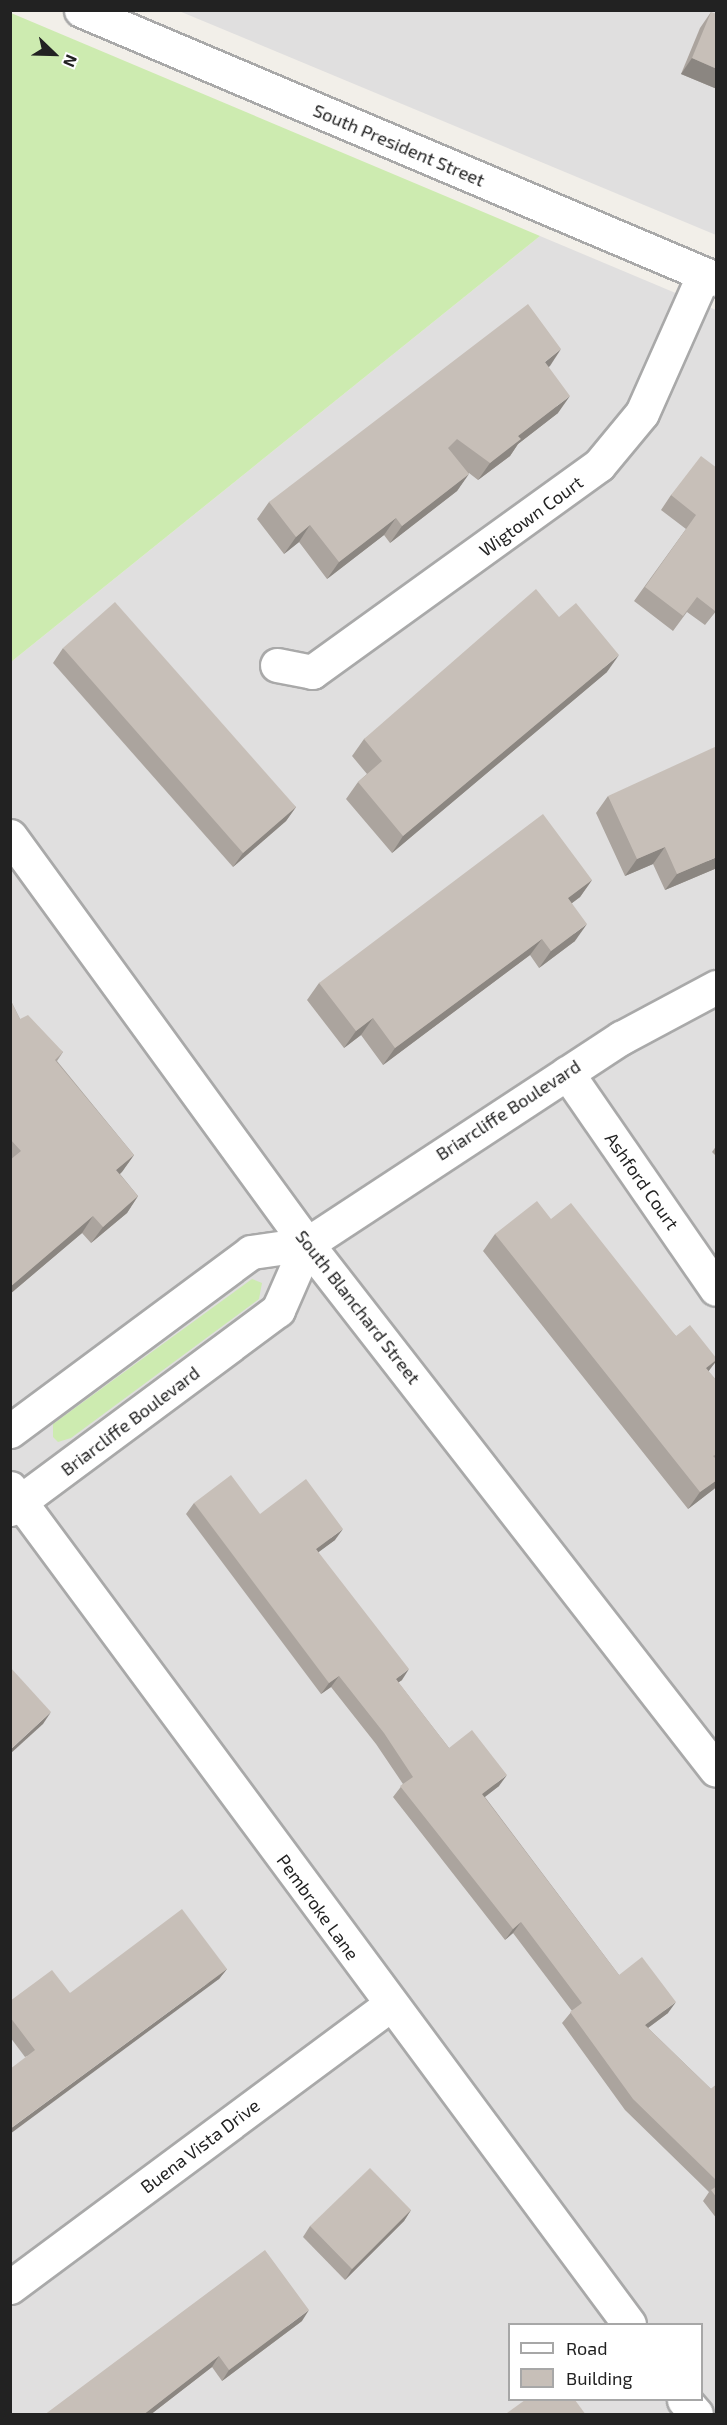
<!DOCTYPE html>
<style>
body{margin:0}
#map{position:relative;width:727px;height:2425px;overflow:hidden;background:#f2efe9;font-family:"Exo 2",sans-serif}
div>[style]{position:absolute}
.residential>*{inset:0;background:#e0dfdf}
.grass>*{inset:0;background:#cdebb0}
.roads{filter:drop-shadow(2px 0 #a9a9a9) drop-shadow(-2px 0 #a9a9a9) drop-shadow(0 2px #a9a9a9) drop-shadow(0 -2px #a9a9a9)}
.street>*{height:33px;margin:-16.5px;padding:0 16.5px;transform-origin:16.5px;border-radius:16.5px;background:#fff}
.wall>*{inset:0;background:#aba49e}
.shaded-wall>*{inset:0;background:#8b8681}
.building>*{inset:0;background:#c7bfb8}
span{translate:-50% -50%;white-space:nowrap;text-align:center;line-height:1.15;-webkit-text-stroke:4.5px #fff;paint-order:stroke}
.street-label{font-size:18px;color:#222}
.frame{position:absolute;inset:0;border:12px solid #222;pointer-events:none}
.legend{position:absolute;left:508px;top:2323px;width:195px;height:78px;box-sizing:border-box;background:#fff;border:2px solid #a7a7a7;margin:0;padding:8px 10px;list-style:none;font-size:18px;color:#222}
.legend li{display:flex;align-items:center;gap:12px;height:30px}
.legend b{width:30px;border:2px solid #a7a7a7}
.north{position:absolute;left:24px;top:24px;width:60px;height:60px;-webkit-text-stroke:4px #fff;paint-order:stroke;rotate:113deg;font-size:16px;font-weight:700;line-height:24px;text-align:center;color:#222}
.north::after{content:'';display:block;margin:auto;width:21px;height:27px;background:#222;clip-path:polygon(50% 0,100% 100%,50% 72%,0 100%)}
</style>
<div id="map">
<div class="residential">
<div style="clip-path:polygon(179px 11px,716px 11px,716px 235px)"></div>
<div style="clip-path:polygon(evenodd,540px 236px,716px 310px,716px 2414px,11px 2414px,11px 662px,540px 236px,510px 2324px,702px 2324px,702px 2400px,510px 2400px,510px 2324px)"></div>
</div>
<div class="grass">
<div style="clip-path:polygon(11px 13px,540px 236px,11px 662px)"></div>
<div style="clip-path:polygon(252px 1279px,262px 1283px,259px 1299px,71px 1438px,58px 1442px,53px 1437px,53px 1424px)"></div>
</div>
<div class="roads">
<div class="street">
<div style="left:81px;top:10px;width:690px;rotate:22.96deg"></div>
<div style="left:277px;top:665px;width:36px;rotate:11deg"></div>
<div style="left:312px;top:672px;width:354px;rotate:-35.8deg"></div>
<div style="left:599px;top:465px;width:67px;rotate:-50.4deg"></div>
<div style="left:642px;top:413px;width:152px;rotate:-66deg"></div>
<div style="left:10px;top:836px;width:505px;rotate:53.95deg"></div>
<div style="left:307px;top:1244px;width:666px;rotate:52.13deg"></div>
<div style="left:567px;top:1073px;width:262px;rotate:55.4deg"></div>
<div style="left:10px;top:1431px;width:300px;rotate:-36.6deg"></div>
<div style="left:251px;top:1252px;width:57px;rotate:-8.1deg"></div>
<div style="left:307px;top:1244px;width:376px;rotate:-33.3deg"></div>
<div style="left:621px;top:1038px;width:108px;rotate:-28.2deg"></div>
<div style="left:10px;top:1488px;width:1040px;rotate:53.48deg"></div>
<div style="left:10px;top:1509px;width:334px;rotate:-36.6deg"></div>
<div style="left:278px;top:1310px;width:72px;rotate:-66.3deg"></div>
<div style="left:10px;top:2287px;width:473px;rotate:-36.6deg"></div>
<div style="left:684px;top:2400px;width:18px;rotate:49deg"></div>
</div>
</div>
<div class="wall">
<div style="clip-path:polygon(711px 12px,717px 89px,681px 74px,700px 28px)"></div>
<div style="clip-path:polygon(550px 366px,548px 367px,558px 413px,518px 444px,510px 456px,478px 480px,469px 473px,457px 491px,390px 543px,384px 535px,327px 579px,299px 542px,284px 554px,257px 519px,269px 502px)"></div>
<div style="clip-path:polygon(717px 468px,717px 610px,705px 625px,687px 612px,673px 631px,634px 601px,686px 529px,661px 510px,671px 495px)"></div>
<div style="clip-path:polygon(559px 617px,607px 672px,392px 853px,346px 799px,358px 782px,367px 774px,352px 756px,364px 739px)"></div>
<div style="clip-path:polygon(63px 648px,296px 807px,286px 821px,233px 867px,53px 663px)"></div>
<div style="clip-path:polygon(608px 796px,717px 868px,665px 890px,653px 864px,625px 876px,596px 813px)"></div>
<div style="clip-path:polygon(592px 880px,580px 897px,572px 903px,575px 941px,539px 968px,530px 955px,383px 1065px,361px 1035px,344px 1048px,307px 1000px,319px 983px)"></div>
<div style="clip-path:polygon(10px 999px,20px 1019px,63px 1052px,57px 1061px,134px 1155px,120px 1174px,138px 1196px,127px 1213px,91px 1243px,82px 1233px,10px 1294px)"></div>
<div style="clip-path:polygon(717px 1145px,717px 1157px,712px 1152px)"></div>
<div style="clip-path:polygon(551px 1219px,676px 1336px,717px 1360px,708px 1371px,717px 1381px,717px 1486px,714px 1489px,688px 1509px,483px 1251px,495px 1234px)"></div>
<div style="clip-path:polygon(194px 1503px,260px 1514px,335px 1540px,318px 1552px,402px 1680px,398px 1682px,449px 1748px,499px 1786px,485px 1797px,619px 1975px,668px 2013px,648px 2028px,711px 2089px,717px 2084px,717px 2219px,703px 2201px,709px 2192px,625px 2110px,562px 2023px,572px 2011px,513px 1933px,505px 1940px,393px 1797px,403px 1784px,376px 1744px,331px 1687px,321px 1694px,186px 1514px)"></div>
<div style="clip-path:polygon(227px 1969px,219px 1979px,25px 2057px,10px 2037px,10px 2001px,70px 1993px)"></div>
<div style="clip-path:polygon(411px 2210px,404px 2221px,345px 2280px,303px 2237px,310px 2226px)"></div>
<div style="clip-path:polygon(302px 2321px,222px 2381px,212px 2367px,150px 2415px,44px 2415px)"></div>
</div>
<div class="shaded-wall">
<div style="clip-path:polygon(692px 58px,717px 69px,717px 89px,681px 74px)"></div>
<div style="clip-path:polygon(561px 349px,550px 366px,533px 379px,545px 362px)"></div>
<div style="clip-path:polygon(570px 396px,558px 413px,518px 444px,510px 456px,478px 480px,490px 463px,518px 436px)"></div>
<div style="clip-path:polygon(469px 474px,457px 491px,390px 543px,402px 526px)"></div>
<div style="clip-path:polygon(396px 518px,384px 535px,327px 579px,339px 562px)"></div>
<div style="clip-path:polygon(310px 525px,299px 542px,284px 554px,296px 537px)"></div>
<div style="clip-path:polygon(619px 655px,607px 672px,392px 853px,403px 836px)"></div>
<div style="clip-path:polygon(296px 807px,286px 821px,233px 867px,243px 853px)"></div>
<div style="clip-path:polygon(665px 847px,653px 864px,625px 876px,637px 859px)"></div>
<div style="clip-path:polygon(717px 857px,717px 868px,665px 890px,677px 874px)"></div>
<div style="clip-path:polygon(592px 880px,580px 897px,556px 915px,568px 898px)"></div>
<div style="clip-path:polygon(587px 924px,575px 941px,539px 968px,551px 951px)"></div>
<div style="clip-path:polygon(542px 939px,530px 955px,383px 1065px,395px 1048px)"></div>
<div style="clip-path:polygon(373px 1018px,361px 1035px,344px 1048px,356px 1031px)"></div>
<div style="clip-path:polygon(134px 1155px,122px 1172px,104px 1187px,116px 1170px)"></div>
<div style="clip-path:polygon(138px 1196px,127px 1213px,91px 1243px,103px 1227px)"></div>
<div style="clip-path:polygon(93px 1216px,82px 1233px,10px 1294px,10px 1287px)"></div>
<div style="clip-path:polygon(717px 1360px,705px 1376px,706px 1368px)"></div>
<div style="clip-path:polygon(717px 1480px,717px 1486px,714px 1489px,688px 1509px,700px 1492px)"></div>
<div style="clip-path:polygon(343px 1529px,335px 1540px,308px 1560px,316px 1549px)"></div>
<div style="clip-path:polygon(409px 1669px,402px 1680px,388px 1690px,396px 1679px)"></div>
<div style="clip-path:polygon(339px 1676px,331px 1687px,321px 1694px,329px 1683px)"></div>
<div style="clip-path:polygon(51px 1712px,43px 1724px,10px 1754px,10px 1750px)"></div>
<div style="clip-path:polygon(507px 1775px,499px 1786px,474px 1805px,482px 1794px)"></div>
<div style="clip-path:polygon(521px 1922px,513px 1933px,505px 1940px,513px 1929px)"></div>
<div style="clip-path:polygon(227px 1969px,219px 1979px,10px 2134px,10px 2129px)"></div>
<div style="clip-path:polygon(676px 2002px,668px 2013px,637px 2036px,645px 2025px)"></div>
<div style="clip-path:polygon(411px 2210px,404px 2221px,345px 2280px,352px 2269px)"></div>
<div style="clip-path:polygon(309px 2310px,302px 2321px,222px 2381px,229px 2370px)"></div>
<div style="clip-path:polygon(219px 2356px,212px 2367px,150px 2415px,143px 2415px)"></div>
</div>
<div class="building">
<div style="clip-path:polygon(711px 12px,717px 14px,717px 69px,692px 58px)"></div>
<div style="clip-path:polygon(528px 304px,561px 349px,545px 362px,570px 396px,518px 436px,521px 439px,490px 463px,457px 439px,448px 448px,469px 474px,402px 526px,396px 518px,339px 562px,310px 525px,296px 537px,269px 502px)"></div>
<div style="clip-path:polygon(701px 456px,717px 468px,717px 609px,715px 611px,697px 597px,683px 616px,645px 587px,696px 515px,671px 495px)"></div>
<div style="clip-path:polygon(536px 589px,559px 617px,576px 603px,619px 655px,403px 836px,358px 782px,382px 761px,364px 739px)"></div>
<div style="clip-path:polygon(115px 602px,296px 807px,243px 853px,63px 648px)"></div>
<div style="clip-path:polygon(717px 746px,717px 857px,677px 874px,665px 847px,637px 859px,608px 796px)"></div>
<div style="clip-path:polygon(543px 814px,592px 880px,568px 898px,587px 924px,551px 951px,542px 939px,395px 1048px,373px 1018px,356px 1031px,319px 983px)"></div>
<div style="clip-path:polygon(10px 999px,20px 1019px,28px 1015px,63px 1052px,55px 1060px,134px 1155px,116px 1170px,138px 1196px,103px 1227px,93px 1216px,10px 1287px,10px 1160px,21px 1151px,10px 1139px)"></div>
<div style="clip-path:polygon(537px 1201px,551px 1219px,571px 1203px,676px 1336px,690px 1325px,717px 1359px,706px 1368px,717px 1381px,717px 1454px,713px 1456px,717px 1460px,717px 1480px,700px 1492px,495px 1234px)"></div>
<div style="clip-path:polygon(231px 1475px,260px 1514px,306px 1479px,343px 1529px,316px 1549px,409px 1669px,396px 1679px,449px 1748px,472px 1730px,507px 1775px,482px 1794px,619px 1975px,642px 1957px,676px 2002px,645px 2025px,711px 2089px,717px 2084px,717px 2181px,633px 2099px,570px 2012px,582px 2003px,521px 1922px,513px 1929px,400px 1786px,413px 1777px,384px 1733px,339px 1676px,329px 1683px,194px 1503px)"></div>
<div style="clip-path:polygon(10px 1667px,51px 1712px,10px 1750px)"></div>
<div style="clip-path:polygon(182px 1909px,227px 1969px,10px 2129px,10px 2069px,35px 2050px,10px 2017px,10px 2001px,52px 1970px,70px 1993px)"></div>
<div style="clip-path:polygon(370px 2168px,411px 2210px,352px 2269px,310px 2226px)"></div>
<div style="clip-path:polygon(717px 2186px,717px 2198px,711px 2190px)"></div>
<div style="clip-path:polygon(265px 2250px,309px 2310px,229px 2370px,219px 2356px,143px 2415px,44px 2415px)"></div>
<div style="clip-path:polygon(525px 2400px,575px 2400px,586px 2415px,508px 2415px,507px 2413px)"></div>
</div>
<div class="street-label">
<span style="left:399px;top:145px;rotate:23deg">South President Street</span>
<span style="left:531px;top:516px;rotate:-36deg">Wigtown Court</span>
<span style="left:508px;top:1110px;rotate:-33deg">Briarcliffe Boulevard</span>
<span style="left:642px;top:1181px;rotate:55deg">Ashford Court</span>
<span style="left:358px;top:1307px;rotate:52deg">South Blanchard Street</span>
<span style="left:130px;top:1421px;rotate:-37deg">Briarcliffe Boulevard</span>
<span style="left:318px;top:1907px;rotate:54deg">Pembroke Lane</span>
<span style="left:200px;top:2146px;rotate:-37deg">Buena Vista Drive</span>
</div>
<div class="frame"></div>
<ul class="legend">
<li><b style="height:8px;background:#fff"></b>Road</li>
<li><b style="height:16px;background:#c7bfb8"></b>Building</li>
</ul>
<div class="north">N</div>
</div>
